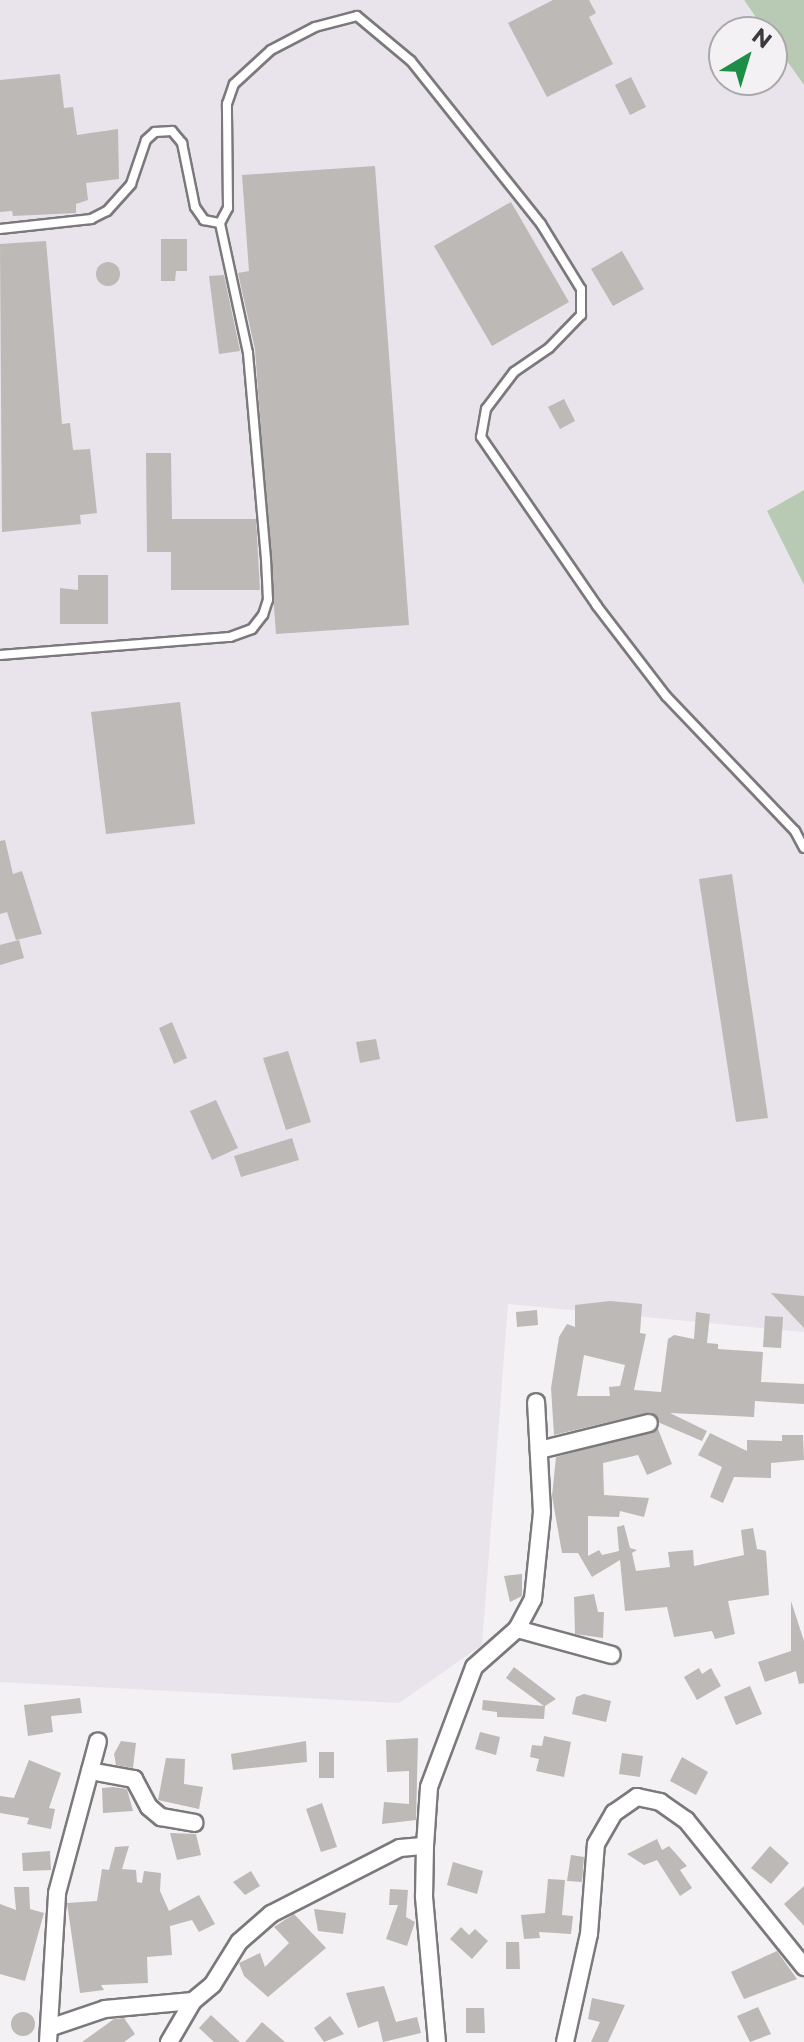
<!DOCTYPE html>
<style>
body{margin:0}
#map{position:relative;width:804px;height:2042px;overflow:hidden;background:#f3f1f4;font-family:Montserrat,sans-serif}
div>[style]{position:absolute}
.built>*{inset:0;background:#e9e3eb}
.green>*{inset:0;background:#b8cab3}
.building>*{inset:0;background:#bcb9b6}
.round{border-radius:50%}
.roads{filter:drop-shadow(2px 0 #7b797c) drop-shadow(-2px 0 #7b797c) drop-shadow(0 2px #7b797c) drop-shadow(0 -2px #7b797c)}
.service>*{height:8px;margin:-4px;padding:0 4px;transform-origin:4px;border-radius:4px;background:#fff}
.minor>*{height:16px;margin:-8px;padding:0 8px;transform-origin:8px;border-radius:8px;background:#fff}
span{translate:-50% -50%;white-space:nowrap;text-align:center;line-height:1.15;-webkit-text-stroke:6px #f3f1f4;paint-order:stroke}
.north{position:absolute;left:708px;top:16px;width:80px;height:80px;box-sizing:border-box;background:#f3f1f4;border:2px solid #a9a8aa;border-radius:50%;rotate:38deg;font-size:22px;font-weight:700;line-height:32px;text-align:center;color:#3b3a3c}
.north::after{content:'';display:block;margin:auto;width:28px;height:36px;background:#1c8e48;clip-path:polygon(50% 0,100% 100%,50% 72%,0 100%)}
</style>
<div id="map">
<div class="built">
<div style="clip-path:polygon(0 0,744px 0,766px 32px,724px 32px,724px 80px,772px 80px,772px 40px,804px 85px,804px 490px,767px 511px,804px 585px,804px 1332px,508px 1304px,482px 1645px,399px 1703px,0 1682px)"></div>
</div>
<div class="green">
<div style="clip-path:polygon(744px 0,804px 0,804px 85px,772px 40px,772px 32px,766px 32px)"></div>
<div style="clip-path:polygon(804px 490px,804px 585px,767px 511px)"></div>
</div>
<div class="building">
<div style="clip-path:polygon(553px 0,589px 0,596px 13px,589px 17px,613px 64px,547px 97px,508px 23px)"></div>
<div style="clip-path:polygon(60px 74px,64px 108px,73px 107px,77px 135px,118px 129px,119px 179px,86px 183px,88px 200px,76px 204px,76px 213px,13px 216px,12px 211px,0 212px,0 80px)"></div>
<div style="clip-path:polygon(631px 77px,646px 107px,630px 115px,615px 85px)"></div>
<div style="clip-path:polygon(375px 166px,409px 625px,276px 634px,255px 349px,238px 273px,249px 271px,242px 175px)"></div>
<div style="clip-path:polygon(511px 202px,569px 302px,492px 346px,434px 246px)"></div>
<div style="clip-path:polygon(161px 239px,187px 239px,187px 271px,176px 271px,175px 281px,161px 281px)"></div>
<div style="clip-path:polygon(46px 241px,62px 424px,70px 423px,73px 450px,90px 449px,97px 513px,80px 515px,81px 524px,2px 532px,0 244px)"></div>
<div style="clip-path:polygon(622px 251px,644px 289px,613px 306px,591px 269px)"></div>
<div class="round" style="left:96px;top:262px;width:24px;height:24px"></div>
<div style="clip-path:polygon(224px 275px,240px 351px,219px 354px,209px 276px)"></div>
<div style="clip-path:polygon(564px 399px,575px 421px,560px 429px,548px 407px)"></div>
<div style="clip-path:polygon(146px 453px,171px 453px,172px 519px,256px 519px,260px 590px,171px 590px,171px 552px,147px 552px)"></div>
<div style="clip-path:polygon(78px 575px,108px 575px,108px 624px,60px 624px,60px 588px,78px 590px)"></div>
<div style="clip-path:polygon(180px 702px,195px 824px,106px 834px,91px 712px)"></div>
<div style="clip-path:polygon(5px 840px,13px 874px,22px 871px,42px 934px,16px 940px,7px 912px,0 914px,0 841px)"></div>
<div style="clip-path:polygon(732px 874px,768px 1118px,736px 1122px,699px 879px)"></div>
<div style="clip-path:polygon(19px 940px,24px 958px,0 965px,0 945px)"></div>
<div style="clip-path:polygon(172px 1022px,187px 1058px,174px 1064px,159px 1028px)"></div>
<div style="clip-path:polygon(376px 1039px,380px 1059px,360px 1063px,356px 1042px)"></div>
<div style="clip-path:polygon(288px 1051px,311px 1122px,286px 1130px,263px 1058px)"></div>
<div style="clip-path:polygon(216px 1100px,238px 1148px,212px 1160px,190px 1111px)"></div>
<div style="clip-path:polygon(292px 1138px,299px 1160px,241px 1177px,234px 1156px)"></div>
<div style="clip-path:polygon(771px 1293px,804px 1296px,804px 1328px)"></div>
<div style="clip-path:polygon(evenodd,610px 1301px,642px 1304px,640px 1333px,646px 1334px,634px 1390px,661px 1392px,668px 1339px,674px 1335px,694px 1339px,696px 1312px,710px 1314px,707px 1343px,718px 1344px,718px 1349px,763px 1352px,761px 1382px,804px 1384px,804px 1404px,755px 1401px,754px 1417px,670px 1413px,707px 1431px,702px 1441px,660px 1423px,651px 1412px,554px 1435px,551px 1388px,559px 1337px,567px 1324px,575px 1327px,575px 1305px,610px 1301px,584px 1355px,625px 1365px,620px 1386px,609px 1387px,610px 1396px,577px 1396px,584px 1355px)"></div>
<div style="clip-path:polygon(537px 1310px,538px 1325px,517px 1327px,516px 1312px)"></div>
<div style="clip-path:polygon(765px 1316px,783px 1317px,781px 1348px,763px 1347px)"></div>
<div style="clip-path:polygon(658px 1429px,672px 1464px,647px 1475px,638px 1455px,603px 1463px,604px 1495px,649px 1498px,644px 1517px,620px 1511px,619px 1517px,588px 1516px,588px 1556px,599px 1550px,602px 1555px,619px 1551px,617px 1527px,624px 1525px,630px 1548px,637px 1550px,632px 1553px,636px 1571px,670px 1567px,668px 1552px,693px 1550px,694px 1566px,744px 1555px,741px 1530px,753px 1528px,757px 1549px,766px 1551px,769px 1595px,728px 1601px,735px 1634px,715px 1639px,712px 1631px,674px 1637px,667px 1607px,625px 1611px,620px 1560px,592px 1577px,578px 1553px,562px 1553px,552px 1496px,556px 1457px)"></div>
<div style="clip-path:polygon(710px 1433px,747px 1451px,747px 1440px,782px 1441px,782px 1435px,803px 1435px,804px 1460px,771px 1463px,771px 1478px,734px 1477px,723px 1503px,710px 1497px,722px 1467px,698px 1455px)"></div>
<div style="clip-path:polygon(522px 1574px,522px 1596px,510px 1602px,504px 1576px)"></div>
<div style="clip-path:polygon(594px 1594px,598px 1612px,604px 1612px,603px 1638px,575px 1634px,574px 1597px)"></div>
<div style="clip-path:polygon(791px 1601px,804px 1641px,804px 1683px,799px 1684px,796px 1671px,765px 1682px,758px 1662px,791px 1651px)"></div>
<div style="clip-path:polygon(514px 1667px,556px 1699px,545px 1706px,544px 1719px,497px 1717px,497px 1712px,482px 1710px,483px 1700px,544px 1706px,506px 1678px)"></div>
<div style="clip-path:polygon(699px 1668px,702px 1674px,711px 1668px,721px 1686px,697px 1700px,684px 1677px)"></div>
<div style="clip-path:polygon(750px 1686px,762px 1714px,736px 1725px,724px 1697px)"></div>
<div style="clip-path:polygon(584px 1694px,611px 1701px,606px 1722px,572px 1714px,576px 1697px)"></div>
<div style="clip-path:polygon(80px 1698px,82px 1713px,51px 1716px,53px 1732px,28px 1736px,24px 1705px)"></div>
<div style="clip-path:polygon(480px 1732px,500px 1737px,496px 1755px,475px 1749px)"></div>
<div style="clip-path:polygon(544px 1736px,571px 1742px,564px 1777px,536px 1771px,539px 1759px,530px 1757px,532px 1745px,542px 1746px)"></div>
<div style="clip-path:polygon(418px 1738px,416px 1820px,382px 1824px,384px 1802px,409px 1804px,409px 1771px,387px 1772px,386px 1740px)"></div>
<div style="clip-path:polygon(121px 1741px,136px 1743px,133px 1768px,116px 1765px,114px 1754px)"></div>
<div style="clip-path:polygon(306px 1741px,307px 1762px,233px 1770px,231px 1754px)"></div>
<div style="clip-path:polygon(319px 1752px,334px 1752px,334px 1778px,319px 1778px)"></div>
<div style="clip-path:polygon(622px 1753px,643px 1756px,640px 1777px,619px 1774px)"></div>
<div style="clip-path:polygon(682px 1757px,708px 1772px,696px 1795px,670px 1781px)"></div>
<div style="clip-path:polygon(166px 1758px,185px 1759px,184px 1784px,203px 1787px,199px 1809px,158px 1800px)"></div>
<div style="clip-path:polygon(29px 1760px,61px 1773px,49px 1808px,55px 1809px,51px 1829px,27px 1824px,29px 1818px,0 1813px,0 1796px,14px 1798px)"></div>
<div style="clip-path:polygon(113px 1787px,127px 1789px,133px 1811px,103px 1813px,102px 1788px)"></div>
<div style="clip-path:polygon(322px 1803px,337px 1847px,321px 1852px,306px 1809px)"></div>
<div style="clip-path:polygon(170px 1833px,196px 1834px,201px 1855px,177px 1860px)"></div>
<div style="clip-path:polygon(657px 1839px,662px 1850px,669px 1846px,687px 1866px,680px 1870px,692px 1888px,680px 1896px,657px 1860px,644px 1865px,627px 1854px)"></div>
<div style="clip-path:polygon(129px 1846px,122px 1869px,136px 1870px,137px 1882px,142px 1883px,144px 1871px,161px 1873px,160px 1891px,169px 1911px,199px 1895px,215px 1924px,199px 1932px,192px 1920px,170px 1926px,172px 1955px,147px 1957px,148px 1983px,101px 1985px,104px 1990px,80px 1993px,67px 1903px,97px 1901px,102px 1869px,109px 1870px,115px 1847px)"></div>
<div style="clip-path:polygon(770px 1846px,789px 1863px,771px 1884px,751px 1868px)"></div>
<div style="clip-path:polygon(50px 1851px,51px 1870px,23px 1871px,22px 1853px)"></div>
<div style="clip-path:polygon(571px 1855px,584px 1857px,582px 1882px,567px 1881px)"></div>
<div style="clip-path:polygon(453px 1862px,483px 1871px,477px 1894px,447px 1885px)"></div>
<div style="clip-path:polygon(251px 1871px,260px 1886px,245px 1895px,233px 1882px)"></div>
<div style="clip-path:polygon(548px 1879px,565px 1880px,562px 1915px,573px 1916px,571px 1934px,539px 1932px,540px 1938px,524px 1939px,521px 1915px,545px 1913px)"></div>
<div style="clip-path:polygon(804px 1886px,804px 1926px,784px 1904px)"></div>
<div style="clip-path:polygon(14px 1887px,29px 1887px,30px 1909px,44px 1913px,25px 1981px,0 1974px,0 1904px,16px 1910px)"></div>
<div style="clip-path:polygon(390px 1889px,408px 1890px,406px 1917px,415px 1922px,407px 1946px,386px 1939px,398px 1905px,389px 1905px)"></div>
<div style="clip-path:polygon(314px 1909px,346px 1913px,343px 1934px,318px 1931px)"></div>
<div style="clip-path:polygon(294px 1914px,326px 1948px,268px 1997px,244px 1976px,239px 1963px,260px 1953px,265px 1967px,289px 1943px,274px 1927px)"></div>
<div style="clip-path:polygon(461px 1927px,469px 1935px,475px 1929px,488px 1941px,472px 1959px,450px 1939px)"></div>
<div style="clip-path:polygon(506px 1942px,519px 1942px,520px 1969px,506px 1969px)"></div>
<div style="clip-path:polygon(777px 1951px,797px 1979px,744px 1999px,731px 1972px)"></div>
<div style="clip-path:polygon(384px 1986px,396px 2022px,417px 2017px,421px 2033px,383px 2042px,378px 2021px,358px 2028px,346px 1993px)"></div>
<div style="clip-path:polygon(592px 1998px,625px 2005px,608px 2042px,591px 2042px,600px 2022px,588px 2019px)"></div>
<div style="clip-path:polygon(758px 2007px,771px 2034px,750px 2042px,737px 2016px)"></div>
<div style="clip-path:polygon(466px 2008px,484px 2008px,485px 2033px,466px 2033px)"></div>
<div class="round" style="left:11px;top:2012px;width:24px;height:24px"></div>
<div style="clip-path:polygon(211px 2015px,240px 2042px,214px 2042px,199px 2028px)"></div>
<div style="clip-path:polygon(330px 2016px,344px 2034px,324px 2042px,314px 2028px)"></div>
<div style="clip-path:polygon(124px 2018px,135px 2034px,124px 2042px,82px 2042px,114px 2019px)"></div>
<div style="clip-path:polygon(262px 2022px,285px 2042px,245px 2042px)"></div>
</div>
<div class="roads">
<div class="service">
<div style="left:0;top:229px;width:92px;rotate:-6.3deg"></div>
<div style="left:91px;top:219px;width:18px;rotate:-27deg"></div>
<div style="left:107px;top:211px;width:36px;rotate:-48deg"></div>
<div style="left:131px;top:184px;width:46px;rotate:-71.2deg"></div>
<div style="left:146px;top:140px;width:12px;rotate:-42deg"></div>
<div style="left:155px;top:132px;width:17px;rotate:-3deg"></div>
<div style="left:172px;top:131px;width:16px;rotate:50deg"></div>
<div style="left:182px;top:143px;width:65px;rotate:78.5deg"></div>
<div style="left:195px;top:207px;width:16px;rotate:55deg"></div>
<div style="left:204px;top:220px;width:16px;rotate:11deg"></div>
<div style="left:220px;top:223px;width:17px;rotate:-62deg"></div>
<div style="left:228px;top:208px;width:104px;rotate:-90.6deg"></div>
<div style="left:227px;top:104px;width:21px;rotate:-71deg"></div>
<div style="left:234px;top:84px;width:50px;rotate:-42.6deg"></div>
<div style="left:271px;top:50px;width:50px;rotate:-27.6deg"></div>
<div style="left:315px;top:27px;width:43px;rotate:-14.7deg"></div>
<div style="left:357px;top:16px;width:70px;rotate:39.8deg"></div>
<div style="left:411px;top:61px;width:208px;rotate:51.4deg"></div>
<div style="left:541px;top:224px;width:76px;rotate:58.4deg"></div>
<div style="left:581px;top:289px;width:26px;rotate:90deg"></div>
<div style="left:581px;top:315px;width:46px;rotate:134.1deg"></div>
<div style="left:549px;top:348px;width:42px;rotate:145.6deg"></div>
<div style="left:514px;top:372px;width:46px;rotate:127.1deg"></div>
<div style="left:486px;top:409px;width:28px;rotate:100deg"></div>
<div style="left:481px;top:437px;width:205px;rotate:55.5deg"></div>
<div style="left:597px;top:606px;width:113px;rotate:52.5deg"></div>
<div style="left:666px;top:696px;width:187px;rotate:46.3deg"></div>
<div style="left:795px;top:831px;width:19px;rotate:62deg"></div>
<div style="left:0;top:655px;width:231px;rotate:-4.5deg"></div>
<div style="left:230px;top:637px;width:23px;rotate:-20deg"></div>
<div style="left:252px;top:629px;width:18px;rotate:-52deg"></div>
<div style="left:263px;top:615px;width:16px;rotate:-72deg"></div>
<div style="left:268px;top:600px;width:41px;rotate:-92.8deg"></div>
<div style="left:266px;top:559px;width:207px;rotate:-95deg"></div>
<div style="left:248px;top:353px;width:133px;rotate:-102.2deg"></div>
</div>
<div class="minor">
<div style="left:539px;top:1450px;width:113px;rotate:-13.8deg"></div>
<div style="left:517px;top:1629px;width:98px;rotate:15.3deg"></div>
<div style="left:90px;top:1771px;width:45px;rotate:10.3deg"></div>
<div style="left:134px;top:1779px;width:32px;rotate:62deg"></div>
<div style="left:149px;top:1807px;width:16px;rotate:40deg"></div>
<div style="left:161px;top:1817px;width:34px;rotate:10deg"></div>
<div style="left:425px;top:1846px;width:59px;rotate:-86.1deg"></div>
<div style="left:429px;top:1787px;width:128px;rotate:-69.4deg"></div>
<div style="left:474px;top:1667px;width:57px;rotate:-41.5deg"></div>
<div style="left:517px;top:1629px;width:34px;rotate:-62deg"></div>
<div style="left:533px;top:1599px;width:87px;rotate:-84.1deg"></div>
<div style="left:542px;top:1512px;width:110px;rotate:-93.1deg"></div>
<div style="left:193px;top:2001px;width:26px;rotate:-40deg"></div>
<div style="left:213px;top:1984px;width:49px;rotate:-58.2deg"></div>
<div style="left:239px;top:1942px;width:43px;rotate:-41.2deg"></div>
<div style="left:271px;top:1914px;width:145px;rotate:-27.1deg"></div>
<div style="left:400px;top:1848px;width:25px;rotate:-5deg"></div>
<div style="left:425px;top:1846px;width:51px;rotate:91.1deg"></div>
<div style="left:424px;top:1897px;width:146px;rotate:84.9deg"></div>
<div style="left:52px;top:2027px;width:56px;rotate:-18.8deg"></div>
<div style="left:105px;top:2009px;width:88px;rotate:-5.2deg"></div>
<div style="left:193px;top:2001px;width:48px;rotate:120.3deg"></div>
<div style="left:48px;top:2042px;width:149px;rotate:-86.5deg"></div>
<div style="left:57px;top:1893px;width:157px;rotate:-74.9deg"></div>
<div style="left:565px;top:2042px;width:111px;rotate:-77.5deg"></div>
<div style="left:589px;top:1934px;width:90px;rotate:-85.6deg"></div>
<div style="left:596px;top:1844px;width:36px;rotate:-60deg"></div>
<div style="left:614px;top:1813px;width:28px;rotate:-35deg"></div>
<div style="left:637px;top:1797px;width:24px;rotate:12deg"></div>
<div style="left:660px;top:1802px;width:32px;rotate:35deg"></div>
<div style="left:686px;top:1820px;width:189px;rotate:51.2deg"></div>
</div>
</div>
<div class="north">N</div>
</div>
